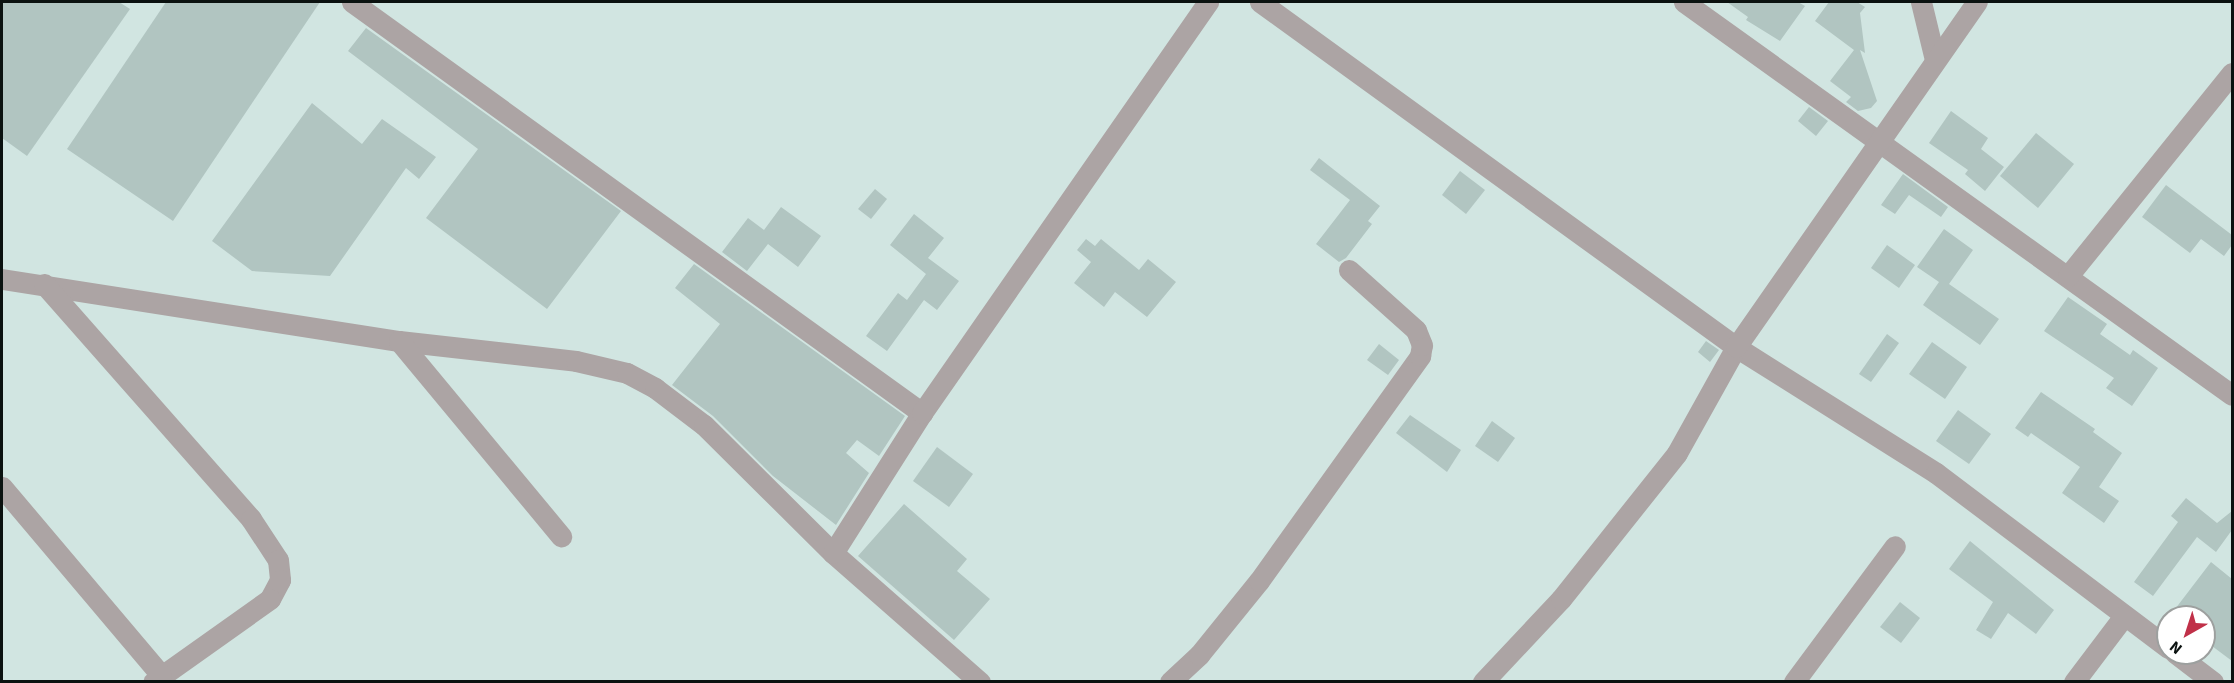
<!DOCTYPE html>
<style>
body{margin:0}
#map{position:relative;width:2234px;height:683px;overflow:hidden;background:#d1e5e1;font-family:"Source Sans 3",sans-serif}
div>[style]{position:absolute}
.building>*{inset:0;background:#b1c5c1}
.minor>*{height:21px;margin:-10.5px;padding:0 10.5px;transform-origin:10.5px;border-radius:10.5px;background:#aca4a4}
span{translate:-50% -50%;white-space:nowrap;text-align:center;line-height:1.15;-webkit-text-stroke:6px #fff;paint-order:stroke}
.frame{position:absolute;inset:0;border:3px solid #0b1210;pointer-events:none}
.north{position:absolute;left:2156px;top:605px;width:60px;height:60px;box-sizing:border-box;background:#fff;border:2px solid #9da09f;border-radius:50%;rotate:219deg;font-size:16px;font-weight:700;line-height:24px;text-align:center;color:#0b1210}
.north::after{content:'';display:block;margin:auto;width:21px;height:27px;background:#c03048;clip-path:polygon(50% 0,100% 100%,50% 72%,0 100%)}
</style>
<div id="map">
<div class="building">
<div style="clip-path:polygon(2px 2px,119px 2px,130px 9px,27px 156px,2px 138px)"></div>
<div style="clip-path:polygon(166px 2px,320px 2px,173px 221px,67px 149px)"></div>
<div style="clip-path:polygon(1727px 2px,1798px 2px,1805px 6px,1780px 41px,1746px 20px,1748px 17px)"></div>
<div style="clip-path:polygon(1829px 2px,1857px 2px,1865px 7px,1860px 13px,1865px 53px,1860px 50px,1877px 101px,1871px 108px,1858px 111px,1846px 102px,1851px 97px,1830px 81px,1854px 50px,1815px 21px)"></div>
<div style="clip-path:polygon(366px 28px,621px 211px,547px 309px,426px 218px,478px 149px,348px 51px)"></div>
<div style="clip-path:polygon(312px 103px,362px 144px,382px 119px,436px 157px,419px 179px,406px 168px,330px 276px,252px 271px,212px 241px)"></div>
<div style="clip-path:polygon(1809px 107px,1828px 121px,1816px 136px,1798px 121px)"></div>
<div style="clip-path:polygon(1951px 111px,1988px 138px,1981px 149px,2004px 167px,1985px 191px,1965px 174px,1968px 170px,1929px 143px)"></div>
<div style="clip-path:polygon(2036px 133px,2074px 164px,2038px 208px,2000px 176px)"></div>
<div style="clip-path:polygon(1319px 158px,1380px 206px,1368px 221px,1372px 224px,1346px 258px,1339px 262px,1316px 244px,1350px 200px,1310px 170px)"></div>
<div style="clip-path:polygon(1460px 171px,1485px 190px,1466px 214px,1442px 195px)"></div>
<div style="clip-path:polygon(1903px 174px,1948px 207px,1941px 217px,1909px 195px,1895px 214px,1881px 205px)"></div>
<div style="clip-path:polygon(2166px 185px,2232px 235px,2232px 245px,2224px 256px,2201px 239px,2190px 253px,2142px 217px)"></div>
<div style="clip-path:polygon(875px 189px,887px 199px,871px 219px,858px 209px)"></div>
<div style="clip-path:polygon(781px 207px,821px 236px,798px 267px,768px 244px,747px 271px,722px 252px,748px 218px,764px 230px)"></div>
<div style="clip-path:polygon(914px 214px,944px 238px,928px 258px,959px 281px,937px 310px,924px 300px,887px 351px,866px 336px,898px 293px,907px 300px,926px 274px,890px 245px)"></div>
<div style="clip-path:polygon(1944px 229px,1973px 250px,1949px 284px,1999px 319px,1980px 345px,1923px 305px,1939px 282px,1917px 267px)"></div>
<div style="clip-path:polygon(1086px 239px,1095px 246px,1101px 239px,1139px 270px,1148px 259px,1176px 282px,1147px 317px,1115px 292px,1104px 307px,1074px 283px,1091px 262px,1077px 250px)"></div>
<div style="clip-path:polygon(1887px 245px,1915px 265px,1899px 288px,1871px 268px)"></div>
<div style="clip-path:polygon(694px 264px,905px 416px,879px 456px,857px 440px,846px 453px,869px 473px,836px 525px,773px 476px,713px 416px,672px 385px,720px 324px,675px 288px)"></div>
<div style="clip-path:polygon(2068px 297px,2107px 324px,2100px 334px,2130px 355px,2133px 350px,2158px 368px,2132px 406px,2106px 388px,2114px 378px,2044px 331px)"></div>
<div style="clip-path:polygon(1887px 334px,1899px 343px,1871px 382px,1859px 374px)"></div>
<div style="clip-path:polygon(1706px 341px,1719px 350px,1710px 362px,1698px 352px)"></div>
<div style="clip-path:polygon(1932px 342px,1967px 367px,1945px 399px,1909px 374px)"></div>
<div style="clip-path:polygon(1379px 344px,1399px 360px,1388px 375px,1367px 360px)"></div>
<div style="clip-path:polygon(2041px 392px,2095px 429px,2093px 432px,2122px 453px,2099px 487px,2119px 501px,2104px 523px,2062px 493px,2080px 467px,2031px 433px,2028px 437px,2015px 428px)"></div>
<div style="clip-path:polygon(1958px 410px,1991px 434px,1969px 464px,1936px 441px)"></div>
<div style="clip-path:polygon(1410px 415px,1461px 450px,1447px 472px,1396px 433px)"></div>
<div style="clip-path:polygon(1492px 421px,1515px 438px,1498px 462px,1475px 446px)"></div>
<div style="clip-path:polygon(937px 447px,973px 474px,949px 507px,913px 481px)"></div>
<div style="clip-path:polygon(2186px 498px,2217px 523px,2232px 511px,2232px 530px,2216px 552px,2197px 537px,2153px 596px,2134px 582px,2178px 522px,2171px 516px)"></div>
<div style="clip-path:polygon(904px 504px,967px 559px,957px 571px,990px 599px,954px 640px,858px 556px)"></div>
<div style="clip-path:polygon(1970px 541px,2054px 610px,2036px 634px,2008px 613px,1991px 639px,1976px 630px,1993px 602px,1949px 569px)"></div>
<div style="clip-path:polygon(2211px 562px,2232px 579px,2232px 661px,2204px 640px,2204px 617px,2169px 617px)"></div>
<div style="clip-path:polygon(1900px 602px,1920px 618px,1901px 643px,1880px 627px)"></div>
</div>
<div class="minor">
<div style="left:352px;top:2px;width:703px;rotate:35.79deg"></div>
<div style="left:1260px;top:2px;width:588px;rotate:35.93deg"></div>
<div style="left:1736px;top:347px;width:236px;rotate:32.2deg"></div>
<div style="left:1936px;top:473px;width:291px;rotate:37deg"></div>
<div style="left:1684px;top:2px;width:674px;rotate:35.65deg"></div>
<div style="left:1921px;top:2px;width:60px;rotate:76.4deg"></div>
<div style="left:2068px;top:276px;width:261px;rotate:-51.1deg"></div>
<div style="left:2px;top:279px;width:402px;rotate:8.9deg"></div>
<div style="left:399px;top:341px;width:178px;rotate:6.4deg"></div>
<div style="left:576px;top:361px;width:52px;rotate:13.2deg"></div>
<div style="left:627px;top:373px;width:32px;rotate:28deg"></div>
<div style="left:655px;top:388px;width:61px;rotate:37.1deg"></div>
<div style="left:704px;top:425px;width:182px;rotate:44.8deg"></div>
<div style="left:833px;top:553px;width:196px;rotate:41.3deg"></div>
<div style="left:44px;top:284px;width:313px;rotate:48.6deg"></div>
<div style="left:251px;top:519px;width:49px;rotate:56.6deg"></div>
<div style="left:278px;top:560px;width:20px;rotate:84deg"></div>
<div style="left:280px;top:580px;width:21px;rotate:118deg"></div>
<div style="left:270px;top:599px;width:143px;rotate:144.6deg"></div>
<div style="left:399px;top:341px;width:254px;rotate:50.3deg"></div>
<div style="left:2px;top:487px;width:246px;rotate:49.8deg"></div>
<div style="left:833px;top:553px;width:166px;rotate:-57.6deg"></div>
<div style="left:922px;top:413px;width:501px;rotate:-55.17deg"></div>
<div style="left:2175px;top:653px;width:48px;rotate:37.3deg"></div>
<div style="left:1170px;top:682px;width:40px;rotate:-43deg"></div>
<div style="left:1199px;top:655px;width:95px;rotate:-51deg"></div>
<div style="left:1259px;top:581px;width:277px;rotate:-54.4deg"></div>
<div style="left:1420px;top:356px;width:11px;rotate:-80deg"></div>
<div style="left:1422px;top:345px;width:16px;rotate:-112deg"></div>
<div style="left:1416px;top:330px;width:90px;rotate:-138.2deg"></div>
<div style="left:1483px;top:682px;width:114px;rotate:-46.8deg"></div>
<div style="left:1561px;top:599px;width:186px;rotate:-51.5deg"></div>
<div style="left:1677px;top:453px;width:121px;rotate:-60.9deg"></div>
<div style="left:1736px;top:347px;width:421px;rotate:-55.1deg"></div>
<div style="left:1794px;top:682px;width:169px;rotate:-53.4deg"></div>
<div style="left:2074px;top:682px;width:83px;rotate:-52.9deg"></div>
</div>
<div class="frame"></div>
<div class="north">N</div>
</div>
